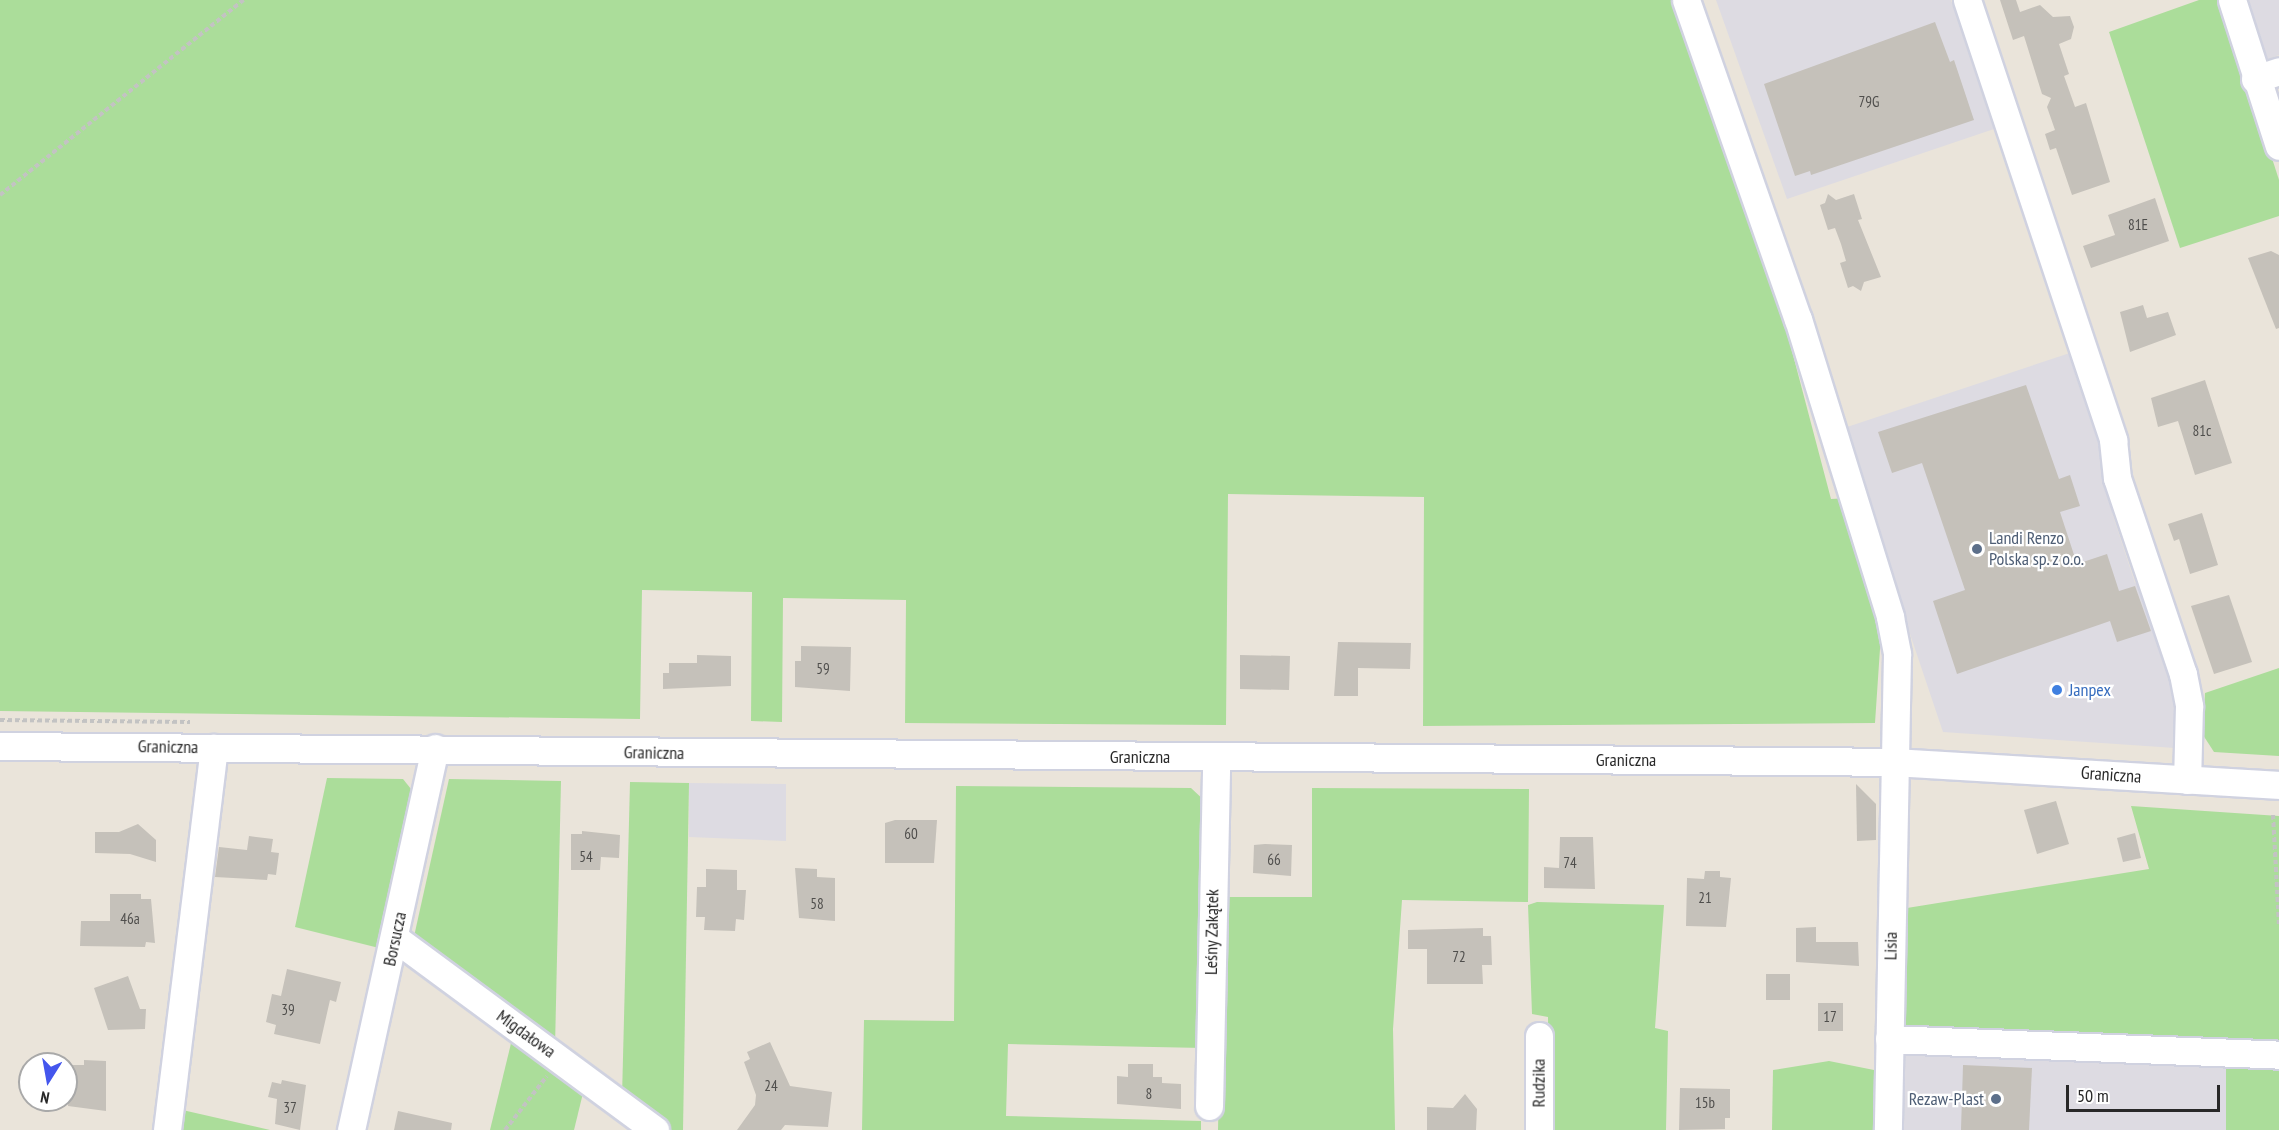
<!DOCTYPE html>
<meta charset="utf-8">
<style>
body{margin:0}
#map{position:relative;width:2279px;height:1130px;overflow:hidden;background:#eae4da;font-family:"PT Sans Narrow",sans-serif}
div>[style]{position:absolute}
.industrial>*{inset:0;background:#dddbe2}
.green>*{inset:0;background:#abdd9a}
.building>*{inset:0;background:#c5c1ba}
.path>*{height:4px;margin-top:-2px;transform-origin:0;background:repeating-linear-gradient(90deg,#c3c3c3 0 4.5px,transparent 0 7.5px)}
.roads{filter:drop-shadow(2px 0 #d0d2e0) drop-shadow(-2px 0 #d0d2e0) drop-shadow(0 2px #d0d2e0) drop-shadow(0 -2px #d0d2e0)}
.minor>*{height:27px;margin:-13.5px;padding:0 13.5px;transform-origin:13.5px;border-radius:13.5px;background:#fff}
.dots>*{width:16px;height:16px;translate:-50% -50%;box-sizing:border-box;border:3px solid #fff;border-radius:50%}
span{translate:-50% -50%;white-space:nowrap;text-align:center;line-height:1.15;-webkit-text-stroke:4.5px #fff;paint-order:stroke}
.number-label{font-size:15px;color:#4f4e4c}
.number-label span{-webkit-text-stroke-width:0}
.service-label{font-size:18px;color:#4e5e75}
.left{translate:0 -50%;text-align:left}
.right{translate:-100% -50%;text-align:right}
.shop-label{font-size:18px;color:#366cbe}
.street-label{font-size:18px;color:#282828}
.north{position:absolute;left:18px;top:1052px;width:60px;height:60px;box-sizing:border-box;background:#fff;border:2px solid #a9a9a9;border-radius:50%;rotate:191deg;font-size:16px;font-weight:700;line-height:24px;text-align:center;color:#282828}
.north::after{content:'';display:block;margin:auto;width:21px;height:27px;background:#4456ed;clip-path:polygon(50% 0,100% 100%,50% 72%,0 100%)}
.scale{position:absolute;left:2066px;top:1085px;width:154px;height:27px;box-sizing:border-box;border:3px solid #282828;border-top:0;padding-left:8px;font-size:18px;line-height:21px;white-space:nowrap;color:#282828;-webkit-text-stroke:4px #fff;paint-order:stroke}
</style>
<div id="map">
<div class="industrial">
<div style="clip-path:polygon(1716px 0,1951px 0,1994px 129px,1787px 199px)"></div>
<div style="clip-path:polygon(2239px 0,2279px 0,2279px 55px,2259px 62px)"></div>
<div style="clip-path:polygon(2076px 351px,2100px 434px,2099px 450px,2113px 516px,2135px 583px,2142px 584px,2178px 698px,2175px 748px,1943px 732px,1841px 429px)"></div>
<div style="clip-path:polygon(689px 783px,786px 784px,786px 841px,689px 837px)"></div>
<div style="clip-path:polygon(1912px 1047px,2226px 1060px,2226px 1130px,1903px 1130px,1904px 1056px)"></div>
</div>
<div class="green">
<div style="clip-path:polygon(0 0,1674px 0,1768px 260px,1831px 499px,1849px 498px,1881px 634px,1875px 723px,1423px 726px,1424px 497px,1228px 494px,1226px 725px,905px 723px,906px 600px,783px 598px,782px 722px,751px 721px,752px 592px,642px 590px,640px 719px,0 711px)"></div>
<div style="clip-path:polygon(2199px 0,2221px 0,2279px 180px,2279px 216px,2180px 248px,2109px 32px)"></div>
<div style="clip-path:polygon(2279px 668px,2279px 756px,2214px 752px,2203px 735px,2205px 693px)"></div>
<div style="clip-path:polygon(327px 778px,403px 779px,415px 794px,379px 948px,295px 927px)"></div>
<div style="clip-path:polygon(449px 779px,561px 781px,555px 1047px,413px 941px)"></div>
<div style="clip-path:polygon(630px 782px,689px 783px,683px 1130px,666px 1130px,622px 1097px)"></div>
<div style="clip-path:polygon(956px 786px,1191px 788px,1207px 803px,1204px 1048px,1008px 1044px,1006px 1116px,1201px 1121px,1201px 1130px,862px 1130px,864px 1020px,954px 1021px)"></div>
<div style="clip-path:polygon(1312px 788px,1529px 789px,1528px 902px,1402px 900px,1393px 1029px,1395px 1130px,1218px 1130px,1223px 897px,1312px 897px)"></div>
<div style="clip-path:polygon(2131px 806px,2279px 816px,2279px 1051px,1904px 1034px,1907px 908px,2149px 869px)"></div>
<div style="clip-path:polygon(1537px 902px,1664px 905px,1655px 1028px,1668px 1031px,1666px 1130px,1549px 1130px,1548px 1017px,1532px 1014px,1528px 905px)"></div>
<div style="clip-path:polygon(513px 1035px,584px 1089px,574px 1130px,490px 1130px)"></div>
<div style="clip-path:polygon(2226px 1060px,2279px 1062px,2279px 1130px,2226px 1130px)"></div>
<div style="clip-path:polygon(1829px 1061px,1879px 1071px,1878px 1130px,1772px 1130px,1773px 1070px)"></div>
<div style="clip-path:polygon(178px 1109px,270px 1130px,176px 1130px)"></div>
</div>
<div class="building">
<div style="clip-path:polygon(2000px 0,2016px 0,2020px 12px,2040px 5px,2053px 17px,2070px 16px,2074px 27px,2071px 39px,2059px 44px,2069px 74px,2064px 76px,2075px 107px,2086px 103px,2110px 182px,2072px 195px,2056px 148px,2050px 150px,2045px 134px,2055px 130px,2047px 107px,2051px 98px,2042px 94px,2024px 36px,2013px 40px)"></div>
<div style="clip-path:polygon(1935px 22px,1950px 62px,1954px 60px,1974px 120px,1811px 175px,1810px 171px,1795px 176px,1764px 84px)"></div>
<div style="clip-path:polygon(1828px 194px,1836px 200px,1854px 194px,1862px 219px,1858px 220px,1881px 277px,1864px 282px,1861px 291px,1853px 286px,1848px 288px,1840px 263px,1846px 261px,1841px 244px,1835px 228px,1828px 230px,1820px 205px,1825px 203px)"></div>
<div style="clip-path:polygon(2155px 198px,2169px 241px,2091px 268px,2083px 246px,2115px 235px,2108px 215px)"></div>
<div style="clip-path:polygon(2271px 251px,2279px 255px,2279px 328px,2276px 329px,2248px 258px)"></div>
<div style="clip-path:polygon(2143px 305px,2147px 318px,2168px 312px,2176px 335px,2130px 352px,2120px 312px)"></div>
<div style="clip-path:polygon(2205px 380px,2232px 463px,2195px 475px,2178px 421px,2158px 427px,2151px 398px)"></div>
<div style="clip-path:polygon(2026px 385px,2059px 479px,2070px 475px,2080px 506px,2060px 512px,2077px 564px,2107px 554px,2119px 591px,2135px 586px,2151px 631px,2117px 642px,2110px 621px,1957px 674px,1933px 601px,1965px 590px,1922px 463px,1892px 473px,1878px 432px)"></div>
<div style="clip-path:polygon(2202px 513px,2218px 565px,2190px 574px,2179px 539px,2174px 541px,2168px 524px)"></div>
<div style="clip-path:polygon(2229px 595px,2252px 662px,2214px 674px,2191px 606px)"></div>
<div style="clip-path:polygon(1338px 642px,1411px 643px,1410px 669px,1358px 668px,1358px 696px,1334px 696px)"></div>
<div style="clip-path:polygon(801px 646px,851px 647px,850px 691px,795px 687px,795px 661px,801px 661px)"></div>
<div style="clip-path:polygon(697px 655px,731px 656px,731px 686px,663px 689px,663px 673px,669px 673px,669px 663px,697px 663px)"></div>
<div style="clip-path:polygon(1240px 655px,1290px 656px,1289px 690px,1240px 689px)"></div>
<div style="clip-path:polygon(1856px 784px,1876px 804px,1876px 840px,1857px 841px)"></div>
<div style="clip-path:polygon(2056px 801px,2069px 844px,2037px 854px,2024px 810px)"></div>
<div style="clip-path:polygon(895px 820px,937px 820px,934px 863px,885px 863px,885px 823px)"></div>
<div style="clip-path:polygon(138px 824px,156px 840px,156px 862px,130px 854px,95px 853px,95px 832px,119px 832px)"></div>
<div style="clip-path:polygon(582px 831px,620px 835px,619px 858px,601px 857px,600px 870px,571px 870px,571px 834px,582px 834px)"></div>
<div style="clip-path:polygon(2135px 833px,2141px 858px,2123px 862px,2117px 838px)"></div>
<div style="clip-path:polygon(249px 836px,273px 839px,271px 852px,279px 853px,276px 875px,268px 874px,267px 880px,215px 877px,219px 847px,247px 850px)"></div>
<div style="clip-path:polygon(1560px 837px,1593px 837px,1595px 889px,1544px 888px,1544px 867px,1559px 868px)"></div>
<div style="clip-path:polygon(1265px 844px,1292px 845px,1291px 876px,1253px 873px,1254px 845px)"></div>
<div style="clip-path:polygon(795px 868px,817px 869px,817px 877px,835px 878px,835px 921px,799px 918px)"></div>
<div style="clip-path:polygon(706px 869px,737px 870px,737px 890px,746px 890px,744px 920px,736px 919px,735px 931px,704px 930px,705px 917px,696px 917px,697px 887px,706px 887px)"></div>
<div style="clip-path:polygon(1705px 871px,1720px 871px,1720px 877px,1731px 878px,1726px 927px,1686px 926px,1687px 878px,1704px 879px)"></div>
<div style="clip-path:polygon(110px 894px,141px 894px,141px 899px,151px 899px,155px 943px,146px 942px,145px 947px,80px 946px,81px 921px,110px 921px)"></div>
<div style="clip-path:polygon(1816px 927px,1816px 942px,1858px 942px,1859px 966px,1796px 962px,1796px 928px)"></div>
<div style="clip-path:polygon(1483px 928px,1483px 936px,1491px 936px,1492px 965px,1482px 965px,1483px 984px,1427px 984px,1427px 949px,1408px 949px,1408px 930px)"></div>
<div style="clip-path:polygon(287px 969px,341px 982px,336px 1002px,330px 1000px,320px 1044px,274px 1034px,276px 1025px,266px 1022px,272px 994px,281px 996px)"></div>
<div style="clip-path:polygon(1766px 974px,1790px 974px,1790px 1000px,1766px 1000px)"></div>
<div style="clip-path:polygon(128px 976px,140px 1009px,146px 1009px,145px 1029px,108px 1030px,94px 988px)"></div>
<div style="clip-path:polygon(1818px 1003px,1843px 1003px,1843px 1031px,1818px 1031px)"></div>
<div style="clip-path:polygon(770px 1042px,790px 1086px,832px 1092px,828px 1127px,785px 1125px,781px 1130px,737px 1130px,755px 1105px,756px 1095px,744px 1062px,750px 1059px,747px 1052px)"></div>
<div style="clip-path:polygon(84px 1060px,106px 1061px,106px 1111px,68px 1106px,70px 1065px,84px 1065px)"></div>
<div style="clip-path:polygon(1128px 1064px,1153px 1064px,1153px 1077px,1162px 1077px,1162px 1083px,1181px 1084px,1181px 1109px,1117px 1104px,1117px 1076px,1128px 1077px)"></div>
<div style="clip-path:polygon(1963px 1065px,2032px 1068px,2029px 1130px,1961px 1130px)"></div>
<div style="clip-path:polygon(282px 1080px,306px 1085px,300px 1130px,275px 1124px,277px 1099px,268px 1097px,272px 1082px,281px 1084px)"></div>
<div style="clip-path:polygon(1680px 1088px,1730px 1089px,1730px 1118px,1725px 1118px,1725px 1129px,1679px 1130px)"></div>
<div style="clip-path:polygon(1465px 1094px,1477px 1109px,1476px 1130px,1427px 1130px,1427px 1107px,1453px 1108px)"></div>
<div style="clip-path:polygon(398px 1111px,452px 1123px,451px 1130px,394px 1130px)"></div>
</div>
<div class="path">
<div style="left:0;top:195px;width:312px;rotate:-38.7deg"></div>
<div style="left:0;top:720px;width:190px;rotate:0.6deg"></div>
<div style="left:2273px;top:815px;width:111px;rotate:86.9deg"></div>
<div style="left:505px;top:1130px;width:68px;rotate:-52.1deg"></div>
</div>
<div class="roads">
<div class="minor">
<div style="left:1686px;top:0;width:338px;rotate:70.7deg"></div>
<div style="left:1798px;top:319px;width:312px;rotate:72.8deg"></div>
<div style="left:1890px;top:617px;width:38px;rotate:79deg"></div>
<div style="left:1897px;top:654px;width:476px;rotate:91.1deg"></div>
<div style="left:1967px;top:0;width:464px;rotate:71.6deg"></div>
<div style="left:2113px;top:440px;width:38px;rotate:84deg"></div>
<div style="left:2117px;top:478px;width:207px;rotate:71.4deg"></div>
<div style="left:2183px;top:674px;width:33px;rotate:79deg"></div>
<div style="left:2189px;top:706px;width:74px;rotate:91.5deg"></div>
<div style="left:2232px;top:0;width:153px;rotate:72.2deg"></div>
<div style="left:2255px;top:79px;width:25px;rotate:-18deg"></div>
<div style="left:0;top:746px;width:1894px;rotate:0.48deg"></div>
<div style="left:1894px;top:762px;width:386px;rotate:3.4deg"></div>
<div style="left:396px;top:939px;width:322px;rotate:36.4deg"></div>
<div style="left:1889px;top:1039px;width:390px;rotate:2.3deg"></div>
<div style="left:1209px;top:1106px;width:348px;rotate:-88.8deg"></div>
<div style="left:167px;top:1130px;width:385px;rotate:-83deg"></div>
<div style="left:351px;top:1130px;width:391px;rotate:-77.6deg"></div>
<div style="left:1539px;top:1130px;width:94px;rotate:-90deg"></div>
</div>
</div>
<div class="dots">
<div style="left:1977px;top:549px;background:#5c6f8a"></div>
<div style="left:2057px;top:690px;background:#3f7fe0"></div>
<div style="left:1996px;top:1099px;background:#5c6f8a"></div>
</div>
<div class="number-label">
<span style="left:1869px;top:102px">79G</span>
<span style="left:2138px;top:225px">81E</span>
<span style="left:2202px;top:431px">81c</span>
<span style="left:823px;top:669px">59</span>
<span style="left:911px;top:834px">60</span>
<span style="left:586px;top:857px">54</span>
<span style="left:1274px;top:860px">66</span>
<span style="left:1570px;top:863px">74</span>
<span style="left:1705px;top:898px">21</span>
<span style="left:817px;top:904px">58</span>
<span style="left:130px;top:919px">46a</span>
<span style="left:1459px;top:957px">72</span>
<span style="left:288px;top:1010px">39</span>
<span style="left:1830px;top:1017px">17</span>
<span style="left:771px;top:1086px">24</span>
<span style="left:1149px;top:1094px">8</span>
<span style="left:1705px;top:1103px">15b</span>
<span style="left:290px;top:1108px">37</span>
</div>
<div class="service-label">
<span class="left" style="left:1989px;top:549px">Landi Renzo<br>Polska sp. z o.o.</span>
<span class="right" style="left:1984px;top:1099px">Rezaw-Plast</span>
</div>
<div class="shop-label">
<span class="left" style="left:2069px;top:690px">Janpex</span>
</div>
<div class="street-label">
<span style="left:168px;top:747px;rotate:1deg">Graniczna</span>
<span style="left:654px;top:753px;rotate:1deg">Graniczna</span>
<span style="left:1140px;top:757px">Graniczna</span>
<span style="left:1626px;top:760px">Graniczna</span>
<span style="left:2111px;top:775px;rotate:4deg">Graniczna</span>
<span style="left:1212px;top:932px;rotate:-89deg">Leśny Zakątek</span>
<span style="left:395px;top:939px;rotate:-78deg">Borsucza</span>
<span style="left:1891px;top:946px;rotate:-89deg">Lisia</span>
<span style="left:526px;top:1034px;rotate:36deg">Migdałowa</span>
<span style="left:1539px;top:1083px;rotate:-90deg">Rudzika</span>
</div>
<div class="north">N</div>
<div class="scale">50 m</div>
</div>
